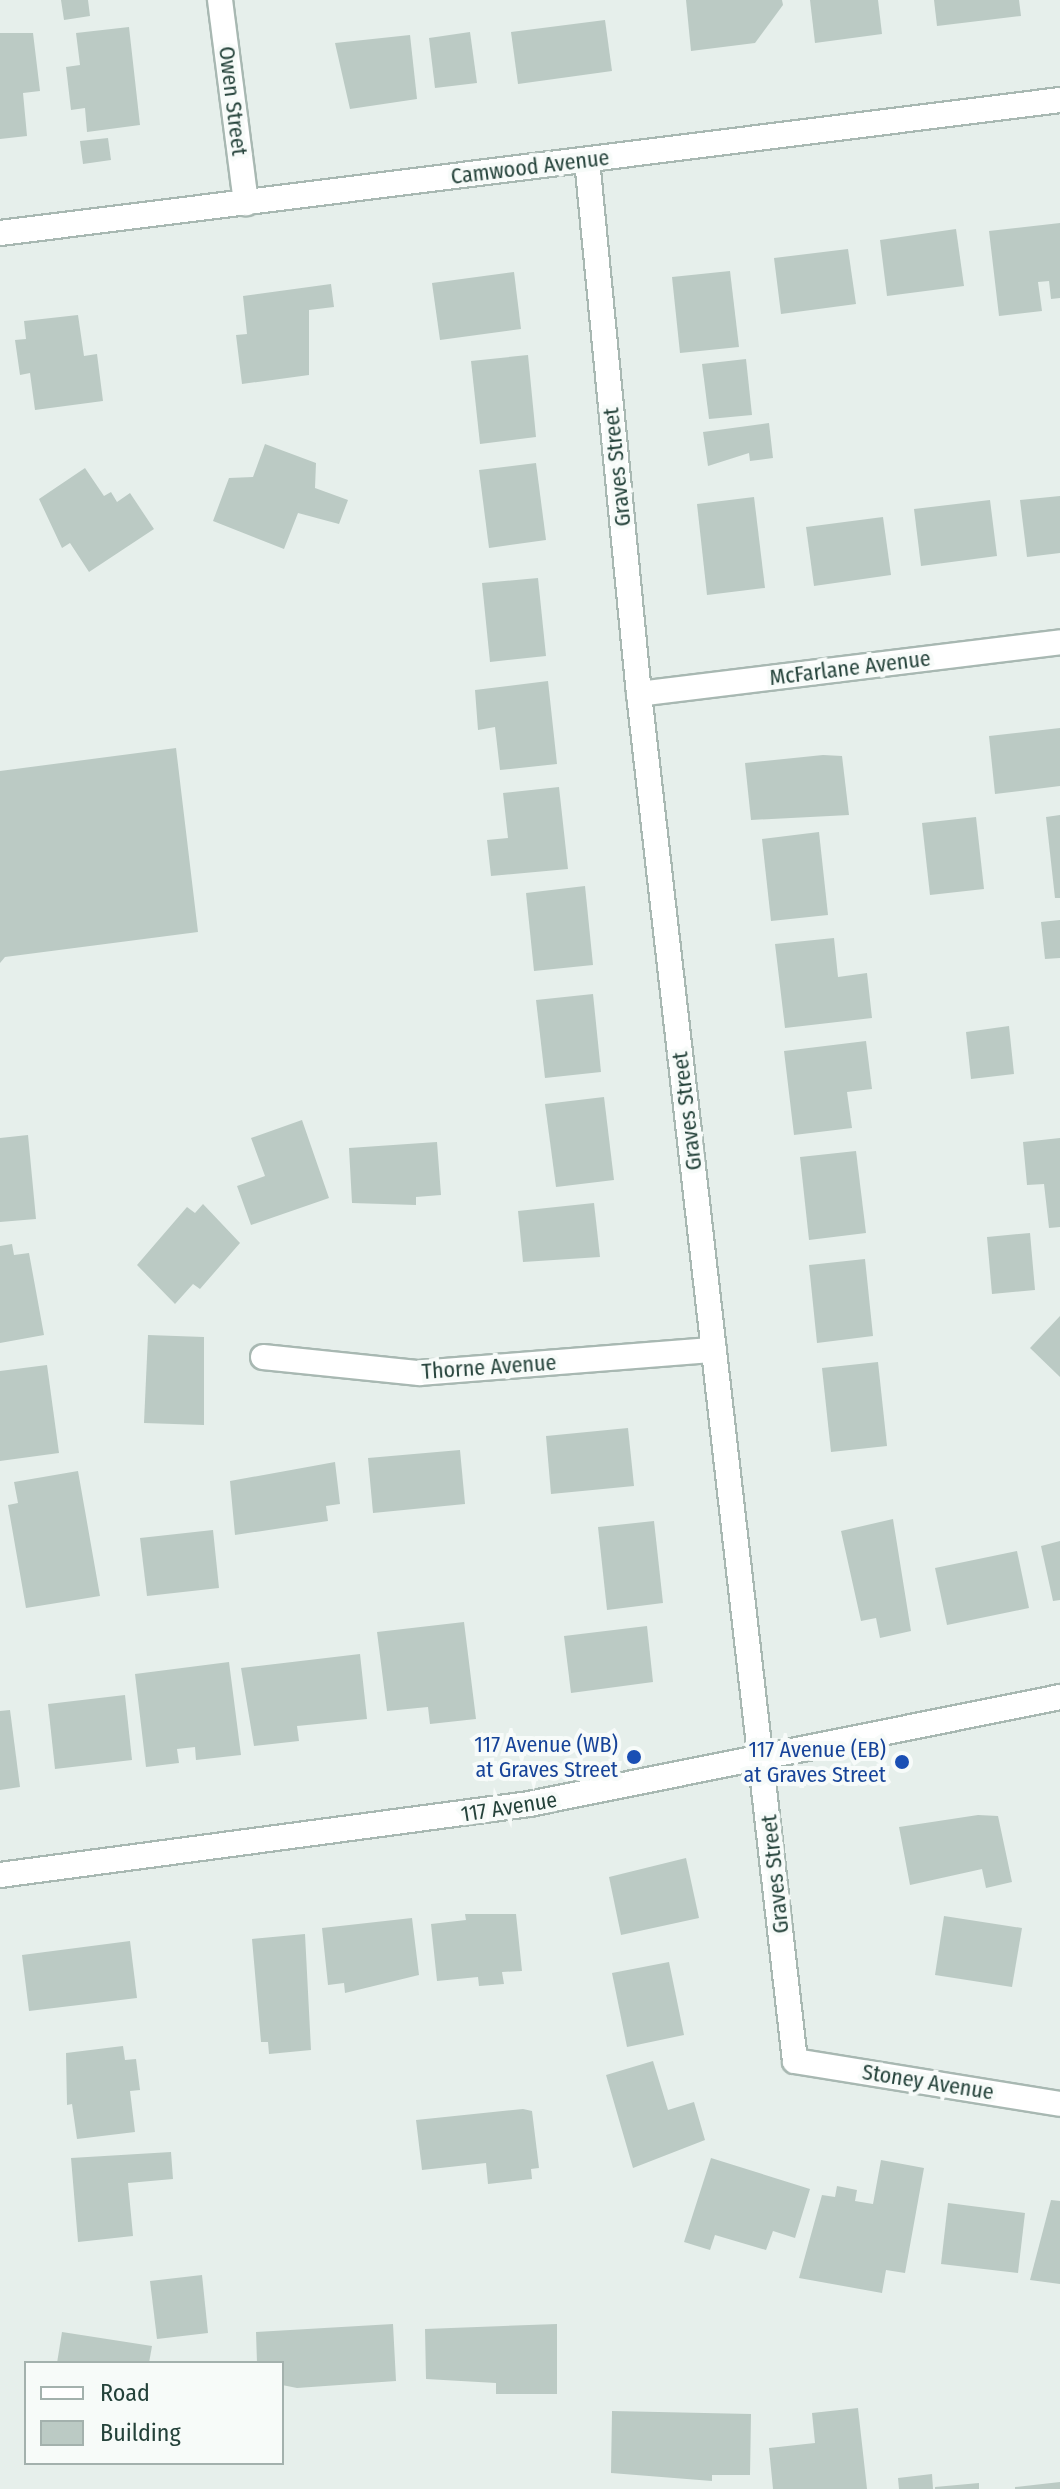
<!DOCTYPE html>
<style>
body{margin:0}
#map{position:relative;width:1060px;height:2489px;overflow:hidden;background:#e6efeb;font-family:"Fira Sans Condensed",sans-serif}
div>[style]{position:absolute}
.building>*{inset:0;background:#bbcac4}
.roads{filter:drop-shadow(2px 0 #a8b8b2) drop-shadow(-2px 0 #a8b8b2) drop-shadow(0 2px #a8b8b2) drop-shadow(0 -2px #a8b8b2)}
.street>*{height:24px;margin:-12px;padding:0 12px;transform-origin:12px;border-radius:12px;background:#fff}
.secondary>*{height:24px;margin:-12px;padding:0 12px;transform-origin:12px;border-radius:12px;background:#fff}
.dots>*{width:22px;height:22px;translate:-50% -50%;box-sizing:border-box;border:4px solid #f7fbf9;border-radius:50%}
span{translate:-50% -50%;white-space:nowrap;text-align:center;line-height:1.15;-webkit-text-stroke:8px #f7fbf9;paint-order:stroke}
.street-label{font-size:22px;color:#24423a}
.transit-label{font-size:22px;color:#164399}
.right{translate:-100% -50%;text-align:right}
.legend{position:absolute;left:24px;top:2361px;width:260px;height:104px;box-sizing:border-box;background:#f7fbf9;border:2px solid #a3b1ad;margin:0;padding:10px 14px;list-style:none;font-size:24px;color:#24423a}
.legend li{display:flex;align-items:center;gap:16px;height:40px}
.legend b{width:40px;border:2px solid #a3b1ad}
</style>
<div id="map">
<div class="building">
<div style="clip-path:polygon(61px 0,88px 0,90px 16px,64px 20px)"></div>
<div style="clip-path:polygon(686px 0,782px 0,783px 5px,755px 43px,691px 51px)"></div>
<div style="clip-path:polygon(810px 0,878px 0,882px 34px,815px 43px)"></div>
<div style="clip-path:polygon(934px 0,1019px 0,1021px 16px,937px 26px)"></div>
<div style="clip-path:polygon(605px 20px,612px 71px,518px 84px,511px 32px)"></div>
<div style="clip-path:polygon(129px 27px,140px 125px,87px 132px,85px 108px,71px 110px,66px 67px,80px 65px,76px 33px)"></div>
<div style="clip-path:polygon(470px 32px,477px 83px,435px 88px,429px 38px)"></div>
<div style="clip-path:polygon(0 33px,33px 33px,40px 91px,23px 93px,27px 136px,0 139px)"></div>
<div style="clip-path:polygon(410px 35px,417px 99px,350px 109px,335px 43px)"></div>
<div style="clip-path:polygon(108px 138px,111px 160px,83px 164px,80px 141px)"></div>
<div style="clip-path:polygon(1060px 223px,1060px 298px,1051px 299px,1049px 281px,1038px 282px,1042px 311px,999px 316px,989px 231px)"></div>
<div style="clip-path:polygon(956px 229px,964px 286px,887px 296px,880px 240px)"></div>
<div style="clip-path:polygon(848px 249px,856px 304px,781px 314px,774px 258px)"></div>
<div style="clip-path:polygon(730px 271px,739px 347px,680px 353px,672px 277px)"></div>
<div style="clip-path:polygon(514px 272px,521px 329px,440px 340px,432px 283px)"></div>
<div style="clip-path:polygon(331px 284px,334px 307px,309px 310px,309px 375px,242px 384px,236px 335px,247px 334px,243px 296px)"></div>
<div style="clip-path:polygon(78px 315px,84px 356px,97px 354px,103px 401px,35px 410px,30px 373px,20px 375px,15px 340px,26px 339px,24px 321px)"></div>
<div style="clip-path:polygon(528px 355px,536px 437px,480px 444px,471px 361px)"></div>
<div style="clip-path:polygon(746px 359px,752px 415px,709px 419px,702px 364px)"></div>
<div style="clip-path:polygon(769px 423px,773px 458px,750px 461px,749px 453px,708px 466px,703px 432px)"></div>
<div style="clip-path:polygon(265px 444px,316px 463px,315px 488px,348px 500px,339px 524px,298px 513px,284px 549px,213px 521px,229px 478px,253px 477px)"></div>
<div style="clip-path:polygon(536px 463px,546px 540px,489px 548px,479px 470px)"></div>
<div style="clip-path:polygon(85px 468px,104px 496px,111px 492px,117px 502px,130px 493px,154px 529px,89px 572px,70px 543px,62px 548px,39px 499px)"></div>
<div style="clip-path:polygon(1060px 496px,1060px 553px,1027px 557px,1020px 500px)"></div>
<div style="clip-path:polygon(754px 497px,765px 588px,707px 595px,697px 504px)"></div>
<div style="clip-path:polygon(990px 500px,997px 556px,921px 566px,914px 509px)"></div>
<div style="clip-path:polygon(883px 517px,891px 575px,814px 586px,806px 527px)"></div>
<div style="clip-path:polygon(538px 578px,546px 656px,490px 662px,482px 583px)"></div>
<div style="clip-path:polygon(548px 681px,557px 764px,500px 770px,495px 727px,478px 730px,475px 690px)"></div>
<div style="clip-path:polygon(1060px 728px,1060px 786px,995px 794px,989px 736px)"></div>
<div style="clip-path:polygon(176px 748px,198px 932px,5px 957px,0 963px,0 771px)"></div>
<div style="clip-path:polygon(823px 755px,842px 756px,849px 815px,751px 820px,745px 763px)"></div>
<div style="clip-path:polygon(559px 787px,568px 869px,491px 876px,487px 840px,508px 838px,503px 793px)"></div>
<div style="clip-path:polygon(1060px 815px,1060px 898px,1055px 898px,1046px 817px)"></div>
<div style="clip-path:polygon(976px 817px,984px 889px,930px 895px,922px 823px)"></div>
<div style="clip-path:polygon(819px 832px,828px 915px,771px 921px,762px 839px)"></div>
<div style="clip-path:polygon(585px 886px,593px 965px,534px 971px,526px 893px)"></div>
<div style="clip-path:polygon(1060px 920px,1060px 958px,1045px 959px,1041px 922px)"></div>
<div style="clip-path:polygon(834px 938px,838px 977px,867px 973px,872px 1018px,785px 1028px,775px 944px)"></div>
<div style="clip-path:polygon(593px 994px,601px 1072px,545px 1078px,536px 1000px)"></div>
<div style="clip-path:polygon(1009px 1026px,1014px 1074px,971px 1079px,966px 1032px)"></div>
<div style="clip-path:polygon(866px 1041px,872px 1089px,847px 1092px,852px 1128px,794px 1135px,784px 1051px)"></div>
<div style="clip-path:polygon(604px 1097px,614px 1180px,556px 1187px,545px 1104px)"></div>
<div style="clip-path:polygon(302px 1120px,329px 1198px,251px 1225px,237px 1186px,265px 1176px,251px 1138px)"></div>
<div style="clip-path:polygon(28px 1135px,36px 1219px,0 1222px,0 1138px)"></div>
<div style="clip-path:polygon(1060px 1138px,1060px 1227px,1049px 1228px,1044px 1184px,1027px 1185px,1023px 1142px)"></div>
<div style="clip-path:polygon(437px 1142px,441px 1195px,416px 1197px,416px 1205px,352px 1203px,349px 1148px)"></div>
<div style="clip-path:polygon(856px 1151px,866px 1233px,809px 1240px,800px 1157px)"></div>
<div style="clip-path:polygon(594px 1203px,600px 1257px,523px 1262px,518px 1211px)"></div>
<div style="clip-path:polygon(203px 1204px,240px 1243px,200px 1289px,193px 1284px,175px 1304px,137px 1265px,187px 1207px,195px 1213px)"></div>
<div style="clip-path:polygon(1030px 1233px,1035px 1290px,992px 1294px,987px 1237px)"></div>
<div style="clip-path:polygon(12px 1244px,14px 1255px,29px 1253px,44px 1335px,0 1343px,0 1246px)"></div>
<div style="clip-path:polygon(865px 1259px,873px 1336px,817px 1343px,809px 1265px)"></div>
<div style="clip-path:polygon(1060px 1316px,1060px 1377px,1030px 1348px)"></div>
<div style="clip-path:polygon(148px 1335px,204px 1337px,204px 1425px,144px 1423px)"></div>
<div style="clip-path:polygon(878px 1362px,887px 1446px,831px 1452px,822px 1368px)"></div>
<div style="clip-path:polygon(47px 1365px,59px 1453px,0 1461px,0 1371px)"></div>
<div style="clip-path:polygon(628px 1428px,634px 1486px,551px 1494px,546px 1436px)"></div>
<div style="clip-path:polygon(460px 1450px,465px 1504px,373px 1513px,368px 1458px)"></div>
<div style="clip-path:polygon(335px 1462px,340px 1504px,326px 1506px,328px 1521px,235px 1535px,230px 1481px)"></div>
<div style="clip-path:polygon(78px 1471px,100px 1596px,26px 1608px,8px 1505px,18px 1503px,14px 1482px)"></div>
<div style="clip-path:polygon(893px 1519px,911px 1631px,880px 1638px,876px 1618px,861px 1621px,841px 1531px)"></div>
<div style="clip-path:polygon(654px 1521px,663px 1603px,607px 1610px,598px 1527px)"></div>
<div style="clip-path:polygon(213px 1530px,219px 1588px,147px 1596px,140px 1538px)"></div>
<div style="clip-path:polygon(1060px 1541px,1060px 1600px,1053px 1601px,1041px 1546px)"></div>
<div style="clip-path:polygon(1017px 1551px,1029px 1608px,947px 1625px,935px 1568px)"></div>
<div style="clip-path:polygon(464px 1622px,476px 1719px,430px 1724px,428px 1707px,387px 1711px,377px 1632px)"></div>
<div style="clip-path:polygon(647px 1626px,653px 1682px,571px 1693px,564px 1636px)"></div>
<div style="clip-path:polygon(360px 1654px,367px 1719px,297px 1726px,299px 1741px,254px 1746px,241px 1668px)"></div>
<div style="clip-path:polygon(229px 1662px,241px 1755px,196px 1760px,195px 1747px,177px 1749px,179px 1763px,146px 1767px,135px 1674px)"></div>
<div style="clip-path:polygon(125px 1695px,132px 1760px,55px 1769px,48px 1704px)"></div>
<div style="clip-path:polygon(10px 1710px,20px 1787px,0 1790px,0 1711px)"></div>
<div style="clip-path:polygon(978px 1815px,998px 1816px,1012px 1882px,986px 1888px,982px 1869px,910px 1885px,899px 1827px)"></div>
<div style="clip-path:polygon(686px 1858px,699px 1918px,621px 1935px,609px 1877px)"></div>
<div style="clip-path:polygon(465px 1914px,516px 1914px,522px 1971px,502px 1972px,504px 1984px,479px 1986px,478px 1977px,437px 1981px,431px 1924px,466px 1920px)"></div>
<div style="clip-path:polygon(944px 1916px,1022px 1928px,1012px 1987px,935px 1975px)"></div>
<div style="clip-path:polygon(412px 1918px,419px 1975px,345px 1993px,344px 1983px,328px 1985px,322px 1928px)"></div>
<div style="clip-path:polygon(305px 1934px,311px 2050px,269px 2054px,268px 2042px,261px 2042px,252px 1939px)"></div>
<div style="clip-path:polygon(130px 1941px,137px 1998px,29px 2011px,22px 1955px)"></div>
<div style="clip-path:polygon(669px 1962px,684px 2035px,627px 2047px,612px 1973px)"></div>
<div style="clip-path:polygon(123px 2046px,125px 2060px,136px 2059px,140px 2090px,130px 2091px,135px 2132px,77px 2139px,72px 2104px,67px 2105px,66px 2053px)"></div>
<div style="clip-path:polygon(653px 2061px,668px 2110px,694px 2102px,705px 2140px,633px 2168px,606px 2075px)"></div>
<div style="clip-path:polygon(523px 2109px,532px 2111px,539px 2168px,531px 2169px,532px 2179px,488px 2184px,486px 2163px,422px 2170px,416px 2120px)"></div>
<div style="clip-path:polygon(171px 2152px,173px 2179px,128px 2183px,133px 2236px,78px 2242px,71px 2158px)"></div>
<div style="clip-path:polygon(711px 2158px,810px 2189px,795px 2238px,773px 2231px,766px 2250px,715px 2235px,710px 2250px,684px 2242px)"></div>
<div style="clip-path:polygon(881px 2160px,924px 2168px,905px 2273px,886px 2270px,882px 2293px,799px 2278px,822px 2195px,835px 2197px,837px 2186px,857px 2190px,855px 2201px,873px 2204px)"></div>
<div style="clip-path:polygon(1051px 2200px,1060px 2201px,1060px 2284px,1030px 2280px)"></div>
<div style="clip-path:polygon(948px 2203px,1025px 2213px,1018px 2273px,941px 2264px)"></div>
<div style="clip-path:polygon(202px 2275px,208px 2333px,157px 2339px,150px 2281px)"></div>
<div style="clip-path:polygon(393px 2324px,396px 2381px,297px 2388px,282px 2385px,282px 2363px,257px 2363px,256px 2332px)"></div>
<div style="clip-path:polygon(557px 2324px,557px 2394px,496px 2394px,496px 2383px,426px 2379px,425px 2329px)"></div>
<div style="clip-path:polygon(62px 2332px,152px 2346px,149px 2363px,57px 2363px)"></div>
<div style="clip-path:polygon(858px 2408px,867px 2489px,773px 2489px,769px 2448px,815px 2443px,812px 2413px)"></div>
<div style="clip-path:polygon(612px 2411px,751px 2414px,750px 2475px,712px 2475px,712px 2481px,611px 2473px)"></div>
<div style="clip-path:polygon(932px 2474px,933px 2489px,899px 2489px,898px 2478px)"></div>
<div style="clip-path:polygon(1060px 2482px,1060px 2489px,1015px 2489px,1015px 2487px)"></div>
<div style="clip-path:polygon(979px 2483px,979px 2489px,935px 2489px,935px 2487px)"></div>
</div>
<div class="roads">
<div class="street">
<div style="left:220px;top:0;width:205px;rotate:82.7deg"></div>
<div style="left:587px;top:160px;width:537px;rotate:84.44deg"></div>
<div style="left:639px;top:694px;width:1376px;rotate:83.49deg"></div>
<div style="left:795px;top:2061px;width:268px;rotate:9.2deg"></div>
<div style="left:0;top:233px;width:1068px;rotate:-7.15deg"></div>
<div style="left:639px;top:694px;width:424px;rotate:-7deg"></div>
<div style="left:263px;top:1357px;width:157px;rotate:5.9deg"></div>
<div style="left:419px;top:1373px;width:296px;rotate:-4.5deg"></div>
</div>
<div class="secondary">
<div style="left:0;top:1875px;width:534px;rotate:-7.64deg"></div>
<div style="left:529px;top:1804px;width:542px;rotate:-11.39deg"></div>
</div>
</div>
<div class="dots">
<div style="left:634px;top:1757px;background:#1a4fb4"></div>
<div style="left:902px;top:1762px;background:#1a4fb4"></div>
</div>
<div class="street-label">
<span style="left:233px;top:101px;rotate:83deg">Owen Street</span>
<span style="left:530px;top:167px;rotate:-7deg">Camwood Avenue</span>
<span style="left:617px;top:467px;rotate:-96deg">Graves Street</span>
<span style="left:850px;top:668px;rotate:-7deg">McFarlane Avenue</span>
<span style="left:687px;top:1111px;rotate:-97deg">Graves Street</span>
<span style="left:489px;top:1367px;rotate:-4deg">Thorne Avenue</span>
<span style="left:509px;top:1807px;rotate:-9deg">117 Avenue</span>
<span style="left:775px;top:1874px;rotate:-96deg">Graves Street</span>
<span style="left:928px;top:2082px;rotate:9deg">Stoney Avenue</span>
</div>
<div class="transit-label">
<span class="right" style="left:618px;top:1757px">117 Avenue (WB)<br>at Graves Street</span>
<span class="right" style="left:886px;top:1762px">117 Avenue (EB)<br>at Graves Street</span>
</div>
<ul class="legend">
<li><b style="height:10px;background:#fff"></b>Road</li>
<li><b style="height:22px;background:#bbcac4"></b>Building</li>
</ul>
</div>
